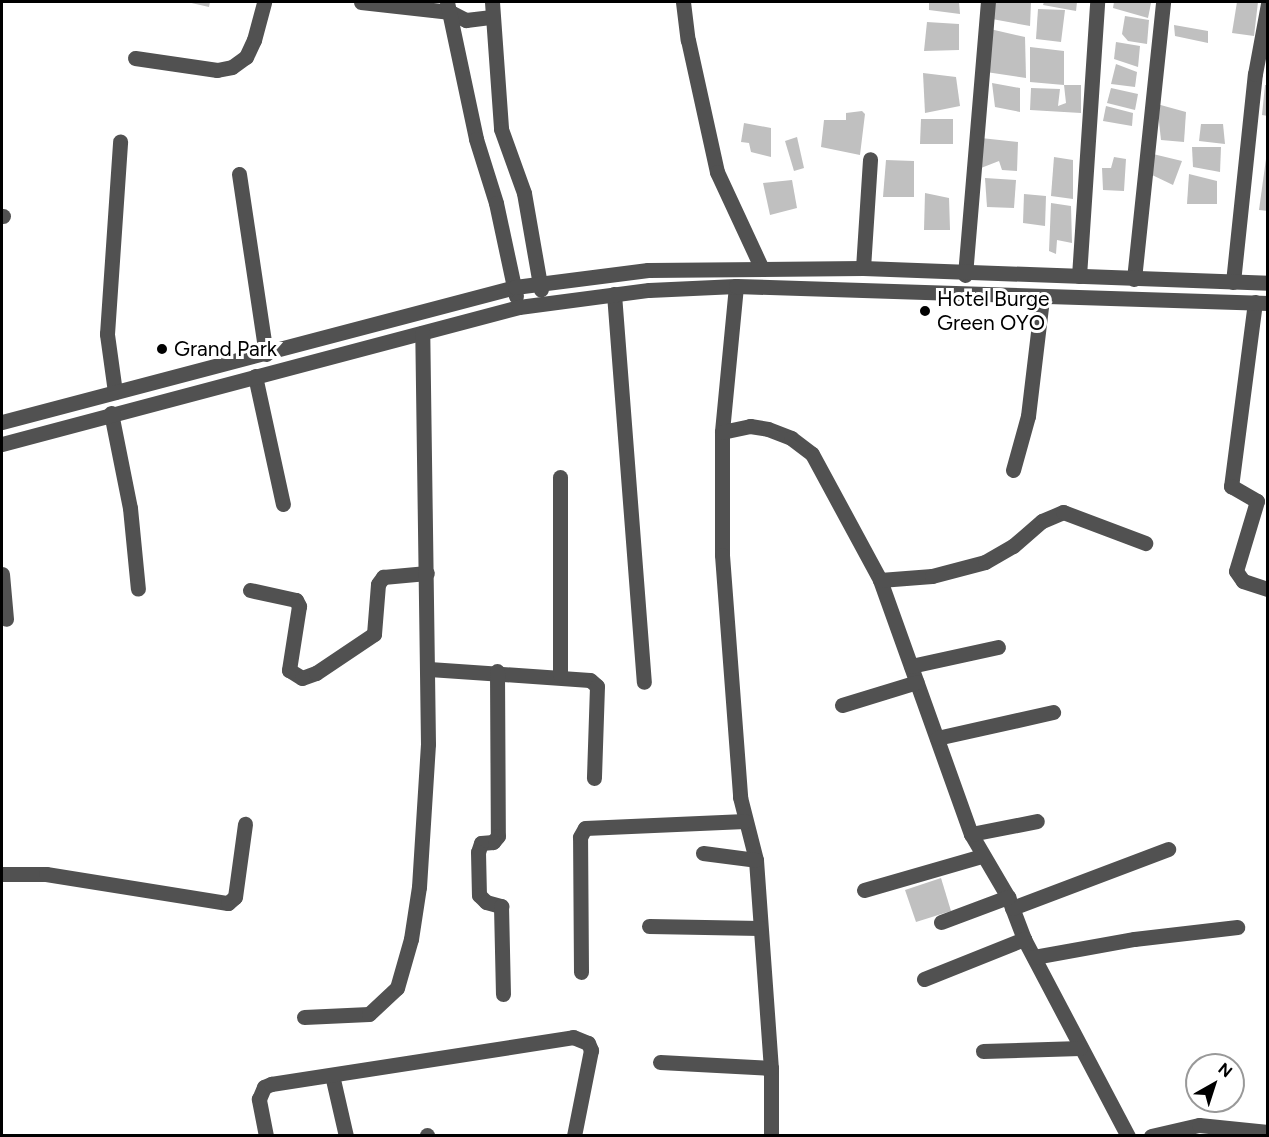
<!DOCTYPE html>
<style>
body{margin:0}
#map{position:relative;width:1269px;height:1137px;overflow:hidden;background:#fff;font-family:Figtree,sans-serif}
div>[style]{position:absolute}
.building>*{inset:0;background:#c0c0c0}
.minor>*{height:15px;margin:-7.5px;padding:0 7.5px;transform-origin:7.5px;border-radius:7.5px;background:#515151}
.dots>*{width:16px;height:16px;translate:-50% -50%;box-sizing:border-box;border:3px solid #fff;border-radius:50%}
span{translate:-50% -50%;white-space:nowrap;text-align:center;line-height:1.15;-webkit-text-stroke:6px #fff;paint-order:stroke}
.poi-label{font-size:21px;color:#000}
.left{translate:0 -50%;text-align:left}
.frame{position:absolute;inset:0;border:3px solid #000;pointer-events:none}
.north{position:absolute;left:1185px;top:1053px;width:60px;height:60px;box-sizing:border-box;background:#fff;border:2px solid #999;border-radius:50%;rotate:39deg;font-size:16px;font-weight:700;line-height:24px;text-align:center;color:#000}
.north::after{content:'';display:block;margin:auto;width:21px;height:27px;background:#000;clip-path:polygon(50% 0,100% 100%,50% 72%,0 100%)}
</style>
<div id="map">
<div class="building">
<div style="clip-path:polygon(187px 2px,210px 2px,209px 7px)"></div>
<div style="clip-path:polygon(929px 2px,959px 2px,960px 14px,929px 10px)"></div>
<div style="clip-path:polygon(993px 2px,1031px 2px,1030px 26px,992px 19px)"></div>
<div style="clip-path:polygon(1044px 2px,1077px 2px,1076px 11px,1043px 5px)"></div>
<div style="clip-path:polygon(1114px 2px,1151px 3px,1148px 18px,1113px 8px)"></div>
<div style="clip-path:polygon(1237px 2px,1258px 2px,1254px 36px,1232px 33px)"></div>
<div style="clip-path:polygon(1038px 9px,1065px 10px,1061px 42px,1036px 39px)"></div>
<div style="clip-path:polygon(1125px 16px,1149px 20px,1147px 44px,1128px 41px,1122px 34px)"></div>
<div style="clip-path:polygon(927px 22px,959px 24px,959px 50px,924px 51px)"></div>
<div style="clip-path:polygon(1174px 25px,1208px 31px,1208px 43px,1175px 36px)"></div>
<div style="clip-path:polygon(990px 29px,1025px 37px,1026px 78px,986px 72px)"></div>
<div style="clip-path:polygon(1116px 42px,1140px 46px,1138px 67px,1114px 59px)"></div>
<div style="clip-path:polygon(1030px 47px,1064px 51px,1064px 85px,1081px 85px,1081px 113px,1030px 110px,1031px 88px,1060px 89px,1058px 106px,1066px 103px,1064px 85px,1030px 82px)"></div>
<div style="clip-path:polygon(1116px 64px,1137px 72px,1135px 87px,1111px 84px)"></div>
<div style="clip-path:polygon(923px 73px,956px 77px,960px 106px,925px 113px)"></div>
<div style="clip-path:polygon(992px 83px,1020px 88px,1020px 112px,995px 107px)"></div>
<div style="clip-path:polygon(1265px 85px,1268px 85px,1268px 116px,1262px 115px)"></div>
<div style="clip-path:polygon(1111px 88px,1138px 94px,1135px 110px,1107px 103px)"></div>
<div style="clip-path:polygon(1157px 104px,1186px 112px,1184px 142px,1161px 140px)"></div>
<div style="clip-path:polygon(1106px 106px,1133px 113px,1132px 126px,1103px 121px)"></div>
<div style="clip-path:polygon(862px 111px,865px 114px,860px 155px,821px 147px,824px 120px,846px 120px,846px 113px)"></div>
<div style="clip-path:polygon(921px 119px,953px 119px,953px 144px,920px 144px)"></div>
<div style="clip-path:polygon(744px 123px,771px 128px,771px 157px,751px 152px,749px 143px,741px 142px)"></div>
<div style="clip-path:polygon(1201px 124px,1223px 124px,1225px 144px,1199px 141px)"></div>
<div style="clip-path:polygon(797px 137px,804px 168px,794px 171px,785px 141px)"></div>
<div style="clip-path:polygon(981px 138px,1018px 142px,1017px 171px,1002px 170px,999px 161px,981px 168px)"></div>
<div style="clip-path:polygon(1192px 147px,1221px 147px,1220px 172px,1193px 167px)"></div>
<div style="clip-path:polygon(1153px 154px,1182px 161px,1173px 185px,1150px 174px)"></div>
<div style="clip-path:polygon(1054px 157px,1073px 160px,1073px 199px,1051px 196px)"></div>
<div style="clip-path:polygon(1114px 157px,1126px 159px,1124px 191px,1103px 190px,1102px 168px,1111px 168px)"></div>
<div style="clip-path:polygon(1266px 159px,1268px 159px,1268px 211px,1259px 210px)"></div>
<div style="clip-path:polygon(886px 160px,914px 161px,914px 197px,883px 197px)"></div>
<div style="clip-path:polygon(1189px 174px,1217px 181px,1217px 204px,1187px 204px)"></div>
<div style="clip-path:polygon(985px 178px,1016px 180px,1014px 208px,987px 207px)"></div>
<div style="clip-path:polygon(792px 180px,797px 208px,770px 215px,763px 183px)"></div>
<div style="clip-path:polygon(925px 193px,949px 198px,950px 230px,924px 230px)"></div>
<div style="clip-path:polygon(1024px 194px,1046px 196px,1045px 226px,1023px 223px)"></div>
<div style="clip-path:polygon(1051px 203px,1071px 206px,1072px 243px,1057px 240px,1056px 254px,1049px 251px)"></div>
<div style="clip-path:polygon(941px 878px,951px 911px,916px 922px,905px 890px)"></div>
</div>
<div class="minor">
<div style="left:361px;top:2px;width:90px;rotate:6.4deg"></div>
<div style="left:450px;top:12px;width:18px;rotate:27deg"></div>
<div style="left:466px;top:20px;width:26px;rotate:-7deg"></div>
<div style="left:447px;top:2px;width:140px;rotate:78deg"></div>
<div style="left:476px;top:139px;width:67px;rotate:72.6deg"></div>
<div style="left:496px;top:203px;width:95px;rotate:77.9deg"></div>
<div style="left:492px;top:2px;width:127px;rotate:85.9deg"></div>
<div style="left:501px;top:129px;width:68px;rotate:70.2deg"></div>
<div style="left:524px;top:193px;width:98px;rotate:80.1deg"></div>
<div style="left:683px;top:2px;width:38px;rotate:83deg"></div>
<div style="left:688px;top:40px;width:135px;rotate:77.6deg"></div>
<div style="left:717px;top:172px;width:105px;rotate:65.1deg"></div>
<div style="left:135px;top:58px;width:83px;rotate:8.3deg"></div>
<div style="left:217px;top:70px;width:15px;rotate:-11deg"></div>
<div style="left:232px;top:67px;width:17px;rotate:-36deg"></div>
<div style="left:246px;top:57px;width:19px;rotate:-65deg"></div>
<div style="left:254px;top:40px;width:39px;rotate:-75deg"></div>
<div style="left:239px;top:174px;width:182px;rotate:81.5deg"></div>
<div style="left:2px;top:216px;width:1px"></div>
<div style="left:863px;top:268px;width:109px;rotate:-86.3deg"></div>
<div style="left:965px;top:275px;width:274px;rotate:-85.2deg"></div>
<div style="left:1079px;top:276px;width:275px;rotate:-86.2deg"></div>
<div style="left:1134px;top:279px;width:279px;rotate:-84deg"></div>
<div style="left:1233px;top:282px;width:209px;rotate:-84deg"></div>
<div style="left:1255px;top:74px;width:71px;rotate:-79.5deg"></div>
<div style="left:736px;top:286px;width:147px;rotate:95.5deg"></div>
<div style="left:722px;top:432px;width:123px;rotate:90deg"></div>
<div style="left:722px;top:555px;width:243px;rotate:85.7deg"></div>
<div style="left:740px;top:797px;width:65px;rotate:75.7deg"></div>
<div style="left:756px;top:860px;width:209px;rotate:85.9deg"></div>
<div style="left:771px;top:1068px;width:68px;rotate:90deg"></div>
<div style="left:614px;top:294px;width:389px;rotate:85.6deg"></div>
<div style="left:1255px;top:302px;width:186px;rotate:97.4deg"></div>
<div style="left:1231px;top:486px;width:30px;rotate:30deg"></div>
<div style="left:1257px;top:501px;width:73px;rotate:106.7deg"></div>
<div style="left:1236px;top:571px;width:12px;rotate:55deg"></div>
<div style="left:1243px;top:581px;width:26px;rotate:18deg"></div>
<div style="left:255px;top:376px;width:131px;rotate:77.7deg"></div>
<div style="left:115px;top:392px;width:59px;rotate:-97.9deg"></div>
<div style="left:107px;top:334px;width:193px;rotate:-86.1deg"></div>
<div style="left:111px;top:413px;width:97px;rotate:78.7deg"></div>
<div style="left:130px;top:508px;width:81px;rotate:84.4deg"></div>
<div style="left:2px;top:422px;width:530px;rotate:-14.74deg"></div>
<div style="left:515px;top:287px;width:134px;rotate:-7.3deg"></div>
<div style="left:648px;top:270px;width:215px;rotate:-0.5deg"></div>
<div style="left:863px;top:268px;width:405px;rotate:2.1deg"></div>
<div style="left:722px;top:432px;width:29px;rotate:-12deg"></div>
<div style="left:750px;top:426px;width:18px;rotate:9deg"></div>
<div style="left:768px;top:429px;width:25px;rotate:21deg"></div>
<div style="left:791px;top:438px;width:26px;rotate:37deg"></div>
<div style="left:812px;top:454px;width:143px;rotate:61.6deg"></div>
<div style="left:880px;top:580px;width:270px;rotate:70.3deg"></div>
<div style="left:971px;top:834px;width:73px;rotate:59.6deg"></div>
<div style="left:1008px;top:897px;width:45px;rotate:69.1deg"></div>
<div style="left:1024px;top:939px;width:223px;rotate:62.2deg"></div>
<div style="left:2px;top:444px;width:535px;rotate:-14.84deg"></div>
<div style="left:519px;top:307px;width:131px;rotate:-7.5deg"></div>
<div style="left:649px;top:290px;width:87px;rotate:-2.6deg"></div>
<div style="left:736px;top:286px;width:532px;rotate:1.83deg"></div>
<div style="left:1013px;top:470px;width:56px;rotate:-74.5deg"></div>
<div style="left:1028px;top:416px;width:119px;rotate:-83.2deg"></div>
<div style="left:2px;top:574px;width:45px;rotate:84.9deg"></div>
<div style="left:880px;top:580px;width:52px;rotate:-4.4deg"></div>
<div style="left:932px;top:576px;width:55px;rotate:-14.8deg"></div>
<div style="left:985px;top:562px;width:32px;rotate:-30deg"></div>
<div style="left:1013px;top:546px;width:38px;rotate:-41deg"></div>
<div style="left:1042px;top:521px;width:23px;rotate:-23deg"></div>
<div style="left:1063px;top:512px;width:88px;rotate:20.7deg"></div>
<div style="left:250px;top:590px;width:47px;rotate:12.3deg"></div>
<div style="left:296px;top:600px;width:7px;rotate:63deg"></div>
<div style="left:299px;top:606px;width:65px;rotate:98.9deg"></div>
<div style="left:289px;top:670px;width:15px;rotate:32deg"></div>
<div style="left:302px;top:678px;width:15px;rotate:-20deg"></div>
<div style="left:316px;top:673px;width:70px;rotate:-33.9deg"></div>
<div style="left:374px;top:634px;width:50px;rotate:-85.4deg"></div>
<div style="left:378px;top:584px;width:9px;rotate:-54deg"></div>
<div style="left:383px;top:577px;width:44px;rotate:-5.2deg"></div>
<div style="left:911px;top:666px;width:89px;rotate:-12.3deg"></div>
<div style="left:429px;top:669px;width:161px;rotate:3.9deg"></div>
<div style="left:590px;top:680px;width:9px;rotate:41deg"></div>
<div style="left:597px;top:686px;width:92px;rotate:91.9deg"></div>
<div style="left:497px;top:671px;width:165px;rotate:89.7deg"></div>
<div style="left:498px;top:836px;width:8px;rotate:130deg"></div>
<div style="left:493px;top:842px;width:12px;rotate:175deg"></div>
<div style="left:481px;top:843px;width:9px;rotate:108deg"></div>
<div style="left:478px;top:852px;width:43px;rotate:88.7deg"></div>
<div style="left:479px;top:895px;width:10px;rotate:45deg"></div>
<div style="left:486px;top:902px;width:16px;rotate:15deg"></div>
<div style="left:501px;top:906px;width:88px;rotate:88.7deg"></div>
<div style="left:560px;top:675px;width:198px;rotate:-90deg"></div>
<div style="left:842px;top:705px;width:78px;rotate:-17deg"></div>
<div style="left:937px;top:738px;width:119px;rotate:-12.6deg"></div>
<div style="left:971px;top:834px;width:67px;rotate:-11.1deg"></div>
<div style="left:703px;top:853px;width:53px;rotate:7.5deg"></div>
<div style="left:2px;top:874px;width:44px"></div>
<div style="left:46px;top:874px;width:184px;rotate:9.1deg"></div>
<div style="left:228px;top:903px;width:9px;rotate:-41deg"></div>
<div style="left:235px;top:897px;width:74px;rotate:-82.2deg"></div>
<div style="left:864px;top:890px;width:123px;rotate:-16.1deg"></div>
<div style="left:1012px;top:908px;width:167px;rotate:-20.7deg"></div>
<div style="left:941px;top:922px;width:72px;rotate:-20.5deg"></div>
<div style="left:649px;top:926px;width:111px;rotate:1deg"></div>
<div style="left:1034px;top:957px;width:102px;rotate:-10.2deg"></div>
<div style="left:1134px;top:939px;width:104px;rotate:-6.6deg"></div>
<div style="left:581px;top:972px;width:135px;rotate:-90.4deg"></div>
<div style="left:580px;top:837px;width:10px;rotate:-61deg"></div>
<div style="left:585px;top:828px;width:160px;rotate:-2.5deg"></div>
<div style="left:924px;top:979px;width:108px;rotate:-21.8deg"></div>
<div style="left:304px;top:1017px;width:65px;rotate:-2.6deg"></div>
<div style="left:369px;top:1014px;width:38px;rotate:-43deg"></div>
<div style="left:397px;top:988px;width:51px;rotate:-74.1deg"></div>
<div style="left:411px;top:939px;width:53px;rotate:-81.3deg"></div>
<div style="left:419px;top:887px;width:143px;rotate:-86.4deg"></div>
<div style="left:428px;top:744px;width:411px;rotate:-90.8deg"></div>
<div style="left:983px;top:1051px;width:97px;rotate:-1.8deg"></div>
<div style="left:660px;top:1062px;width:111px;rotate:3.1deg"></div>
<div style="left:332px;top:1075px;width:63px;rotate:77.1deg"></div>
<div style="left:427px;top:1135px;width:1px;rotate:90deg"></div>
<div style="left:266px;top:1136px;width:38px;rotate:-101deg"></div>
<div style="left:259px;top:1099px;width:13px;rotate:-67deg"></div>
<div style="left:264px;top:1087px;width:8px;rotate:-23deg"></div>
<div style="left:271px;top:1084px;width:306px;rotate:-8.8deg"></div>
<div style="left:573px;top:1037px;width:16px;rotate:22deg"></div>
<div style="left:588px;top:1043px;width:8px;rotate:67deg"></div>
<div style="left:591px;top:1050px;width:88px;rotate:101.2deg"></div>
<div style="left:1151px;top:1136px;width:49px;rotate:-12.9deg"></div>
<div style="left:1199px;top:1125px;width:69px;rotate:5.8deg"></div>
</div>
<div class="dots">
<div style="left:925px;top:311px;background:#000"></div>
<div style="left:162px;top:349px;background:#000"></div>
</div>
<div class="poi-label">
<span class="left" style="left:937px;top:311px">Hotel Burge<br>Green OYO</span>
<span class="left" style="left:174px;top:349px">Grand Park</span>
</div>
<div class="frame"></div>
<div class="north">N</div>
</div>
